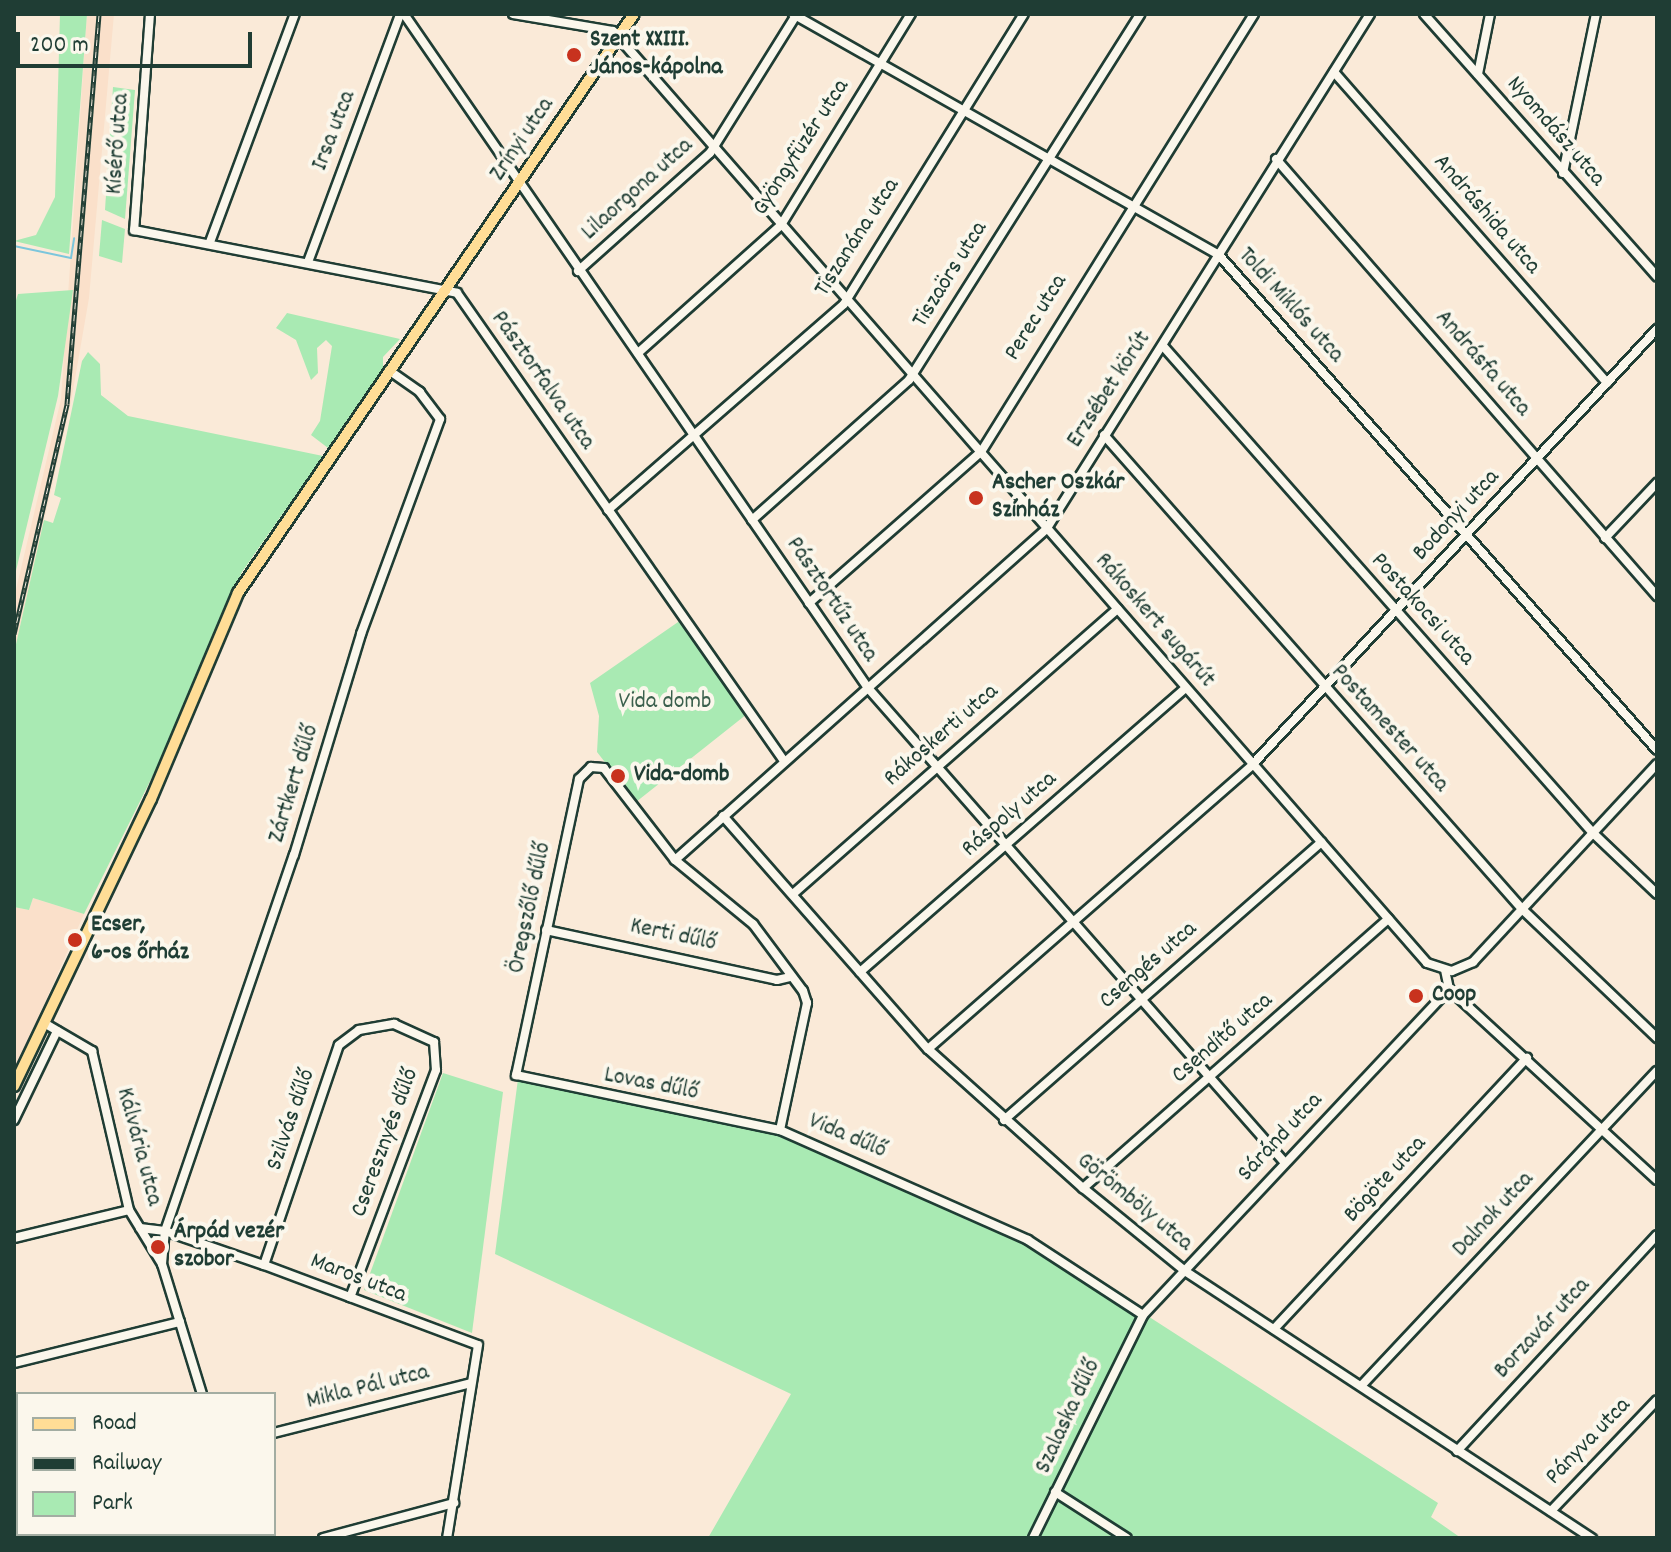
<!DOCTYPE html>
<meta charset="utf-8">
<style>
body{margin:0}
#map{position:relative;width:1671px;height:1552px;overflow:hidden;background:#faead8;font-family:Dekko,sans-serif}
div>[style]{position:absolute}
.built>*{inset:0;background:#fae0ca}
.green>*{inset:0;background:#a9eab3}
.stream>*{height:2px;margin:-1px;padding:0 1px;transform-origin:1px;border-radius:1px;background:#7cc6dc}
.roads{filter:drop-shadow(2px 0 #1f3d34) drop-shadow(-2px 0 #1f3d34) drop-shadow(0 2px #1f3d34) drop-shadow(0 -2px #1f3d34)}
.minor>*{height:8px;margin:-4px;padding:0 4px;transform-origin:4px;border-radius:4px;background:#fbf7ec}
.major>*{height:10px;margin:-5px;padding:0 5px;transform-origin:5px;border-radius:5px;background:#ffdd96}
.rail>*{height:5px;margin-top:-2.5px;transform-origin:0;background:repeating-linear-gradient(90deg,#fbf7ec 0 6px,#1f3d34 0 12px);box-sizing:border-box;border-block:2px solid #1f3d34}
.dots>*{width:22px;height:22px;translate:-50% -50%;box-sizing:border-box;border:4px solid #fbf7ec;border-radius:50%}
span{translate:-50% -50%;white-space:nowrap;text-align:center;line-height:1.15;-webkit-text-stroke:8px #fbf7ec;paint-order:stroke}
.poi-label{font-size:24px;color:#1f3d34;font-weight:700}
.left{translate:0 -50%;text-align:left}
.street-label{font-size:24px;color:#1f3d34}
.park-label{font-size:24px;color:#3b604d}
.frame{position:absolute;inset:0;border:16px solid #1f3d34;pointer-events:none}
.legend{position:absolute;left:16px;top:1392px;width:260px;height:144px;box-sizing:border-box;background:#fbf7ec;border:2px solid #a3ada2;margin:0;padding:10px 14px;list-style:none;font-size:24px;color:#1f3d34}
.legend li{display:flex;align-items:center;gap:16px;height:40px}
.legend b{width:40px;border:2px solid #a3ada2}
.scale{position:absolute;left:16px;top:32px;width:236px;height:36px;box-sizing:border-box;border:4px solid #1f3d34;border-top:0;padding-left:10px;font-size:24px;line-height:28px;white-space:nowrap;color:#1f3d34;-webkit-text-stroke:6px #fbf7ec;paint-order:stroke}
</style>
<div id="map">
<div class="built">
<div style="clip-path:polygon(87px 14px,114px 14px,89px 298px,71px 402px,14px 653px,14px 598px,61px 399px)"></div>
<div style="clip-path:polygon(33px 898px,84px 914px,14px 1073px,14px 907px,29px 910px)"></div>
</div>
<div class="green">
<div style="clip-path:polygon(60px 14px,87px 14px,69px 254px,14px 241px,36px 235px,55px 197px)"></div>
<div style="clip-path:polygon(113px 87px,135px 90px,125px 219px,105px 210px)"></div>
<div style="clip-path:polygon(102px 220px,125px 229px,122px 263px,99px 256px)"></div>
<div style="clip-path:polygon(73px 290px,58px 396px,14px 579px,14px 307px,18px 294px)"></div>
<div style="clip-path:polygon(287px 313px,400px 339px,383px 357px,383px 368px,328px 448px,311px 435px,320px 421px,332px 346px,326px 340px,317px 348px,318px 373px,311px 380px,296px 340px,276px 328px)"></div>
<div style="clip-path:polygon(88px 352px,100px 364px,101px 395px,128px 416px,323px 456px,242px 572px,164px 753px,84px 914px,33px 898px,29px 910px,14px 907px,14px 653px,44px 520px,53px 523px,61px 498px,54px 495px,82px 361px)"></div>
<div style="clip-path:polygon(681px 620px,747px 714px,636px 802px,597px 752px,599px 716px,590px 683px)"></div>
<div style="clip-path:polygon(443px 1073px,503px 1092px,472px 1333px,364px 1290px)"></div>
<div style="clip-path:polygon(518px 1079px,773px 1132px,920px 1189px,1027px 1245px,1136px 1316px,1140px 1311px,1438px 1503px,1431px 1517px,1461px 1538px,708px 1538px,791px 1394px,495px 1254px)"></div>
</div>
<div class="stream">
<div style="left:14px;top:246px;width:58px;rotate:11.9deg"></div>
<div style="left:71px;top:258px;width:20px;rotate:-81deg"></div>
</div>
<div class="roads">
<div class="minor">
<div style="left:150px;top:14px;width:217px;rotate:94.2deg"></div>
<div style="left:134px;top:230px;width:329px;rotate:11deg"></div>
<div style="left:457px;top:293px;width:571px;rotate:55.06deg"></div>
<div style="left:404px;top:14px;width:818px;rotate:55.46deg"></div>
<div style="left:868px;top:688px;width:632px;rotate:48.72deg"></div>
<div style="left:513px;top:14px;width:101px;rotate:9.6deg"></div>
<div style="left:613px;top:31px;width:1237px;rotate:48.87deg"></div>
<div style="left:1427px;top:963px;width:26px;rotate:18deg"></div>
<div style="left:1452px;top:971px;width:23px;rotate:-23deg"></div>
<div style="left:1473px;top:962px;width:270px;rotate:-47.1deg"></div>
<div style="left:793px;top:14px;width:488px;rotate:29.5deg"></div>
<div style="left:1218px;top:254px;width:662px;rotate:48.49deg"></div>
<div style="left:1424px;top:14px;width:351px;rotate:48.4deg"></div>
<div style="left:1334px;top:72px;width:414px;rotate:48.7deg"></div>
<div style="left:1478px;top:74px;width:61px;rotate:-78.7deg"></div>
<div style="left:1276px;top:159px;width:580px;rotate:48.92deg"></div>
<div style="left:1563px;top:173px;width:162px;rotate:-78.3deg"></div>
<div style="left:210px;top:242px;width:243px;rotate:-69.6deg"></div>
<div style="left:308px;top:262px;width:265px;rotate:-69.6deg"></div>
<div style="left:578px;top:271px;width:177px;rotate:-41.8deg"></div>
<div style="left:710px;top:153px;width:164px;rotate:-58deg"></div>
<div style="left:1163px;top:346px;width:650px;rotate:48.56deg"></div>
<div style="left:1593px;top:833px;width:88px;rotate:43.6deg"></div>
<div style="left:638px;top:353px;width:192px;rotate:-41.8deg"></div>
<div style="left:781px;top:225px;width:248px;rotate:-58.4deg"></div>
<div style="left:1104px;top:435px;width:632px;rotate:48.59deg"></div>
<div style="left:1522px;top:909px;width:187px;rotate:43.7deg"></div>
<div style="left:608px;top:510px;width:313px;rotate:-41.1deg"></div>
<div style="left:844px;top:304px;width:341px;rotate:-58.2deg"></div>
<div style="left:752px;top:520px;width:210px;rotate:-41.7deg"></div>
<div style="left:909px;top:380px;width:433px;rotate:-57.7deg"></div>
<div style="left:1605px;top:538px;width:76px;rotate:-46.6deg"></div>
<div style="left:809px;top:603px;width:229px;rotate:-41.3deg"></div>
<div style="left:981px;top:452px;width:516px;rotate:-58.07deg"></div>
<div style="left:723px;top:816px;width:310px;rotate:48.7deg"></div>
<div style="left:928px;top:1049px;width:208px;rotate:41.9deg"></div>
<div style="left:1083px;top:1188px;width:132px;rotate:39.1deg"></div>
<div style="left:1185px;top:1271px;width:487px;rotate:33.3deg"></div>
<div style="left:675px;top:860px;width:499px;rotate:-41.7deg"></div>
<div style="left:1047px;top:528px;width:607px;rotate:-57.85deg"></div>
<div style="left:793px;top:894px;width:432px;rotate:-41.3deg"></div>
<div style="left:546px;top:930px;width:236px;rotate:12.2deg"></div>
<div style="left:777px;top:980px;width:13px;rotate:-13deg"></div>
<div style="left:1445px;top:970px;width:19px;rotate:78deg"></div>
<div style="left:1449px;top:989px;width:282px;rotate:42.6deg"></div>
<div style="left:860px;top:972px;width:432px;rotate:-41.1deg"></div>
<div style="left:44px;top:1023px;width:56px;rotate:30.3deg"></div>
<div style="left:92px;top:1051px;width:163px;rotate:76.9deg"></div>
<div style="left:129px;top:1210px;width:63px;rotate:58.6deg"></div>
<div style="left:162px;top:1264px;width:136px;rotate:72.9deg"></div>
<div style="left:928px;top:1049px;width:432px;rotate:-41.2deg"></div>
<div style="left:1253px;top:764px;width:594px;rotate:-47.12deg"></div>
<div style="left:14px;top:1120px;width:99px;rotate:-64.2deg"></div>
<div style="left:1004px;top:1120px;width:422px;rotate:-41.2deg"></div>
<div style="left:780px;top:1130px;width:130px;rotate:-78deg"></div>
<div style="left:807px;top:1003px;width:13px;rotate:-108deg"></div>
<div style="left:803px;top:991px;width:84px;rotate:-126.7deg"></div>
<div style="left:753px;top:924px;width:101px;rotate:-140.6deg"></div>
<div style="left:675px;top:860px;width:116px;rotate:-127.7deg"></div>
<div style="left:604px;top:768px;width:13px;rotate:-176deg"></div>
<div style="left:591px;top:767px;width:17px;rotate:135deg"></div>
<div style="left:579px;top:779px;width:303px;rotate:102deg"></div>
<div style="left:516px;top:1075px;width:270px;rotate:11.8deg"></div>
<div style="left:780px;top:1130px;width:271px;rotate:23.9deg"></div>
<div style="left:1028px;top:1240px;width:137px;rotate:33.1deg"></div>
<div style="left:1083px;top:1188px;width:407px;rotate:-41.4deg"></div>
<div style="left:140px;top:1228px;width:25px;rotate:7deg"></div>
<div style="left:165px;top:1231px;width:105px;rotate:19deg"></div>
<div style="left:264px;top:1265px;width:228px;rotate:20.5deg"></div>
<div style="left:478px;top:1345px;width:195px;rotate:99.1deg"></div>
<div style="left:14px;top:1238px;width:118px;rotate:-13.7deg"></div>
<div style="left:162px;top:1264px;width:33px;rotate:-85deg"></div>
<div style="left:165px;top:1231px;width:398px;rotate:-71.1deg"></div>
<div style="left:294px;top:855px;width:231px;rotate:-73.1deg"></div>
<div style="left:361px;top:634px;width:229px;rotate:-69.8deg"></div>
<div style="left:440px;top:419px;width:34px;rotate:-127deg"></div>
<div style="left:420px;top:392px;width:38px;rotate:-145deg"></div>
<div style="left:264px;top:1265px;width:232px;rotate:-71.2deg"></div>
<div style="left:339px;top:1045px;width:25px;rotate:-37deg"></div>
<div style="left:359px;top:1030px;width:36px;rotate:-10deg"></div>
<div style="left:394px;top:1024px;width:44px;rotate:24.2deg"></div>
<div style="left:434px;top:1042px;width:28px;rotate:86deg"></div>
<div style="left:436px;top:1070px;width:243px;rotate:110.7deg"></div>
<div style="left:1274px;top:1329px;width:371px;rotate:-47deg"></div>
<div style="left:14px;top:1363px;width:171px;rotate:-13.9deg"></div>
<div style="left:1361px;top:1386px;width:432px;rotate:-46.8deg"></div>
<div style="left:274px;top:1433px;width:203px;rotate:-14.2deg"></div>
<div style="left:1457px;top:1451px;width:294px;rotate:-47.2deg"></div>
<div style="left:1055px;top:1492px;width:85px;rotate:32.6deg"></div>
<div style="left:14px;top:1497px;width:4px;rotate:-14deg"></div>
<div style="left:1551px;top:1511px;width:153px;rotate:-46.3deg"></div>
<div style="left:242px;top:1534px;width:4px;rotate:76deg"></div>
<div style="left:323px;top:1538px;width:136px;rotate:-15deg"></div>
<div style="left:1033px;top:1538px;width:249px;rotate:-63.7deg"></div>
<div style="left:1143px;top:1315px;width:447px;rotate:-46.8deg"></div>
</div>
<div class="major">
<div style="left:14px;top:1086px;width:318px;rotate:-64.5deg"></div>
<div style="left:151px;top:799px;width:224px;rotate:-67.1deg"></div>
<div style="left:238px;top:593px;width:701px;rotate:-55.63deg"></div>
</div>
</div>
<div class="rail">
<div style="left:14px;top:634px;width:236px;rotate:-77deg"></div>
<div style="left:67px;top:404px;width:391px;rotate:-85.3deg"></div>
</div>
<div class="dots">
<div style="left:574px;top:55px;background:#c8321e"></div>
<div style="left:976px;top:498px;background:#c8321e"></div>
<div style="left:618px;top:776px;background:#c8321e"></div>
<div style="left:75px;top:940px;background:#c8321e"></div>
<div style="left:1416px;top:996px;background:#c8321e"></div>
<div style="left:158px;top:1247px;background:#c8321e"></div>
</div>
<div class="poi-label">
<span class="left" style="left:590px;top:55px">Szent XXIII.<br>János-kápolna</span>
<span class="left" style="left:992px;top:498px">Ascher Oszkár<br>Színház</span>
<span class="left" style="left:634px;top:776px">Vida-domb</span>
<span class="left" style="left:91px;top:940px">Ecser,<br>6-os őrház</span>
<span class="left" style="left:1432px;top:996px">Coop</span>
<span class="left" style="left:174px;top:1247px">Árpád vezér<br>szobor</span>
</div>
<div class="street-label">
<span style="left:335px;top:131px;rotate:-69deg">Irsa utca</span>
<span style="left:1555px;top:132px;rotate:49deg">Nyomdász utca</span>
<span style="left:523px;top:140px;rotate:-56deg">Zrínyi utca</span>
<span style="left:119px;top:144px;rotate:-86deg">Kísérő utca</span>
<span style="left:802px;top:148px;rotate:-57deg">Gyöngyfüzér utca</span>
<span style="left:638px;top:190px;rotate:-42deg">Lilaorgona utca</span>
<span style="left:1486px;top:215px;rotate:49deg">Andráshida utca</span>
<span style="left:858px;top:238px;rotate:-57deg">Tiszanána utca</span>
<span style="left:951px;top:275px;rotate:-58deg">Tiszaörs utca</span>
<span style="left:1290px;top:306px;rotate:48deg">Toldi Miklós utca</span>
<span style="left:1037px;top:318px;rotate:-58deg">Perec utca</span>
<span style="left:1482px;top:364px;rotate:49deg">Andrásfa utca</span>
<span style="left:542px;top:381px;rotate:55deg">Pásztorfalva utca</span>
<span style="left:1110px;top:390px;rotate:-57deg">Erzsébet körút</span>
<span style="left:1457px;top:516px;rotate:-47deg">Bodonyi utca</span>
<span style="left:831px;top:600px;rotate:56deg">Pásztortűz utca</span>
<span style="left:1422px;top:610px;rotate:48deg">Postakocsi utca</span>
<span style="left:1154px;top:621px;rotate:49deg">Rákoskert sugárút</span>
<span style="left:1389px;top:729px;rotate:48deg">Postamester utca</span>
<span style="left:942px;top:736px;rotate:-41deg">Rákoskerti utca</span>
<span style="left:295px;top:784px;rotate:-73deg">Zártkert dűlő</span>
<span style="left:1010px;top:815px;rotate:-41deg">Ráspoly utca</span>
<span style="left:531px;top:908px;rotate:-78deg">Öregszőlő dűlő</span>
<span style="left:673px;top:936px;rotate:12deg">Kerti dűlő</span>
<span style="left:1149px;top:966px;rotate:-41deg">Csengés utca</span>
<span style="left:1223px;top:1039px;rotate:-41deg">Csendítő utca</span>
<span style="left:651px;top:1085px;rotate:11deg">Lovas dűlő</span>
<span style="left:292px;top:1120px;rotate:-71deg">Szilvás dűlő</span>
<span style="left:847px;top:1137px;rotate:23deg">Vida dűlő</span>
<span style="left:1281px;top:1138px;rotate:-47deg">Sáránd utca</span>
<span style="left:386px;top:1143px;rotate:-70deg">Cseresznyés dűlő</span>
<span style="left:138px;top:1147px;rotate:75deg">Kálvária utca</span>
<span style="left:1386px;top:1180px;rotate:-47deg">Bögöte utca</span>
<span style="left:1134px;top:1203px;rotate:39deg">Görömböly utca</span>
<span style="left:1494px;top:1215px;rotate:-47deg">Dalnok utca</span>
<span style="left:358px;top:1279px;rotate:21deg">Maros utca</span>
<span style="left:1543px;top:1329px;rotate:-47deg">Borzavár utca</span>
<span style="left:368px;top:1388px;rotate:-14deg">Mikla Pál utca</span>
<span style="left:1069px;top:1417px;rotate:-65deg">Szalaska dűlő</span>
<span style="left:1589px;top:1442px;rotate:-46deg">Pányva utca</span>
</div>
<div class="park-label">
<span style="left:665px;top:703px">Vida domb</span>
</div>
<div class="frame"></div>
<ul class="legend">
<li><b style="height:10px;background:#ffdd96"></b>Road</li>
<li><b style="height:10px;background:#1f3d34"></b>Railway</li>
<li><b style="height:22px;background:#a9eab3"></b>Park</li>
</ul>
<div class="scale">200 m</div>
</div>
